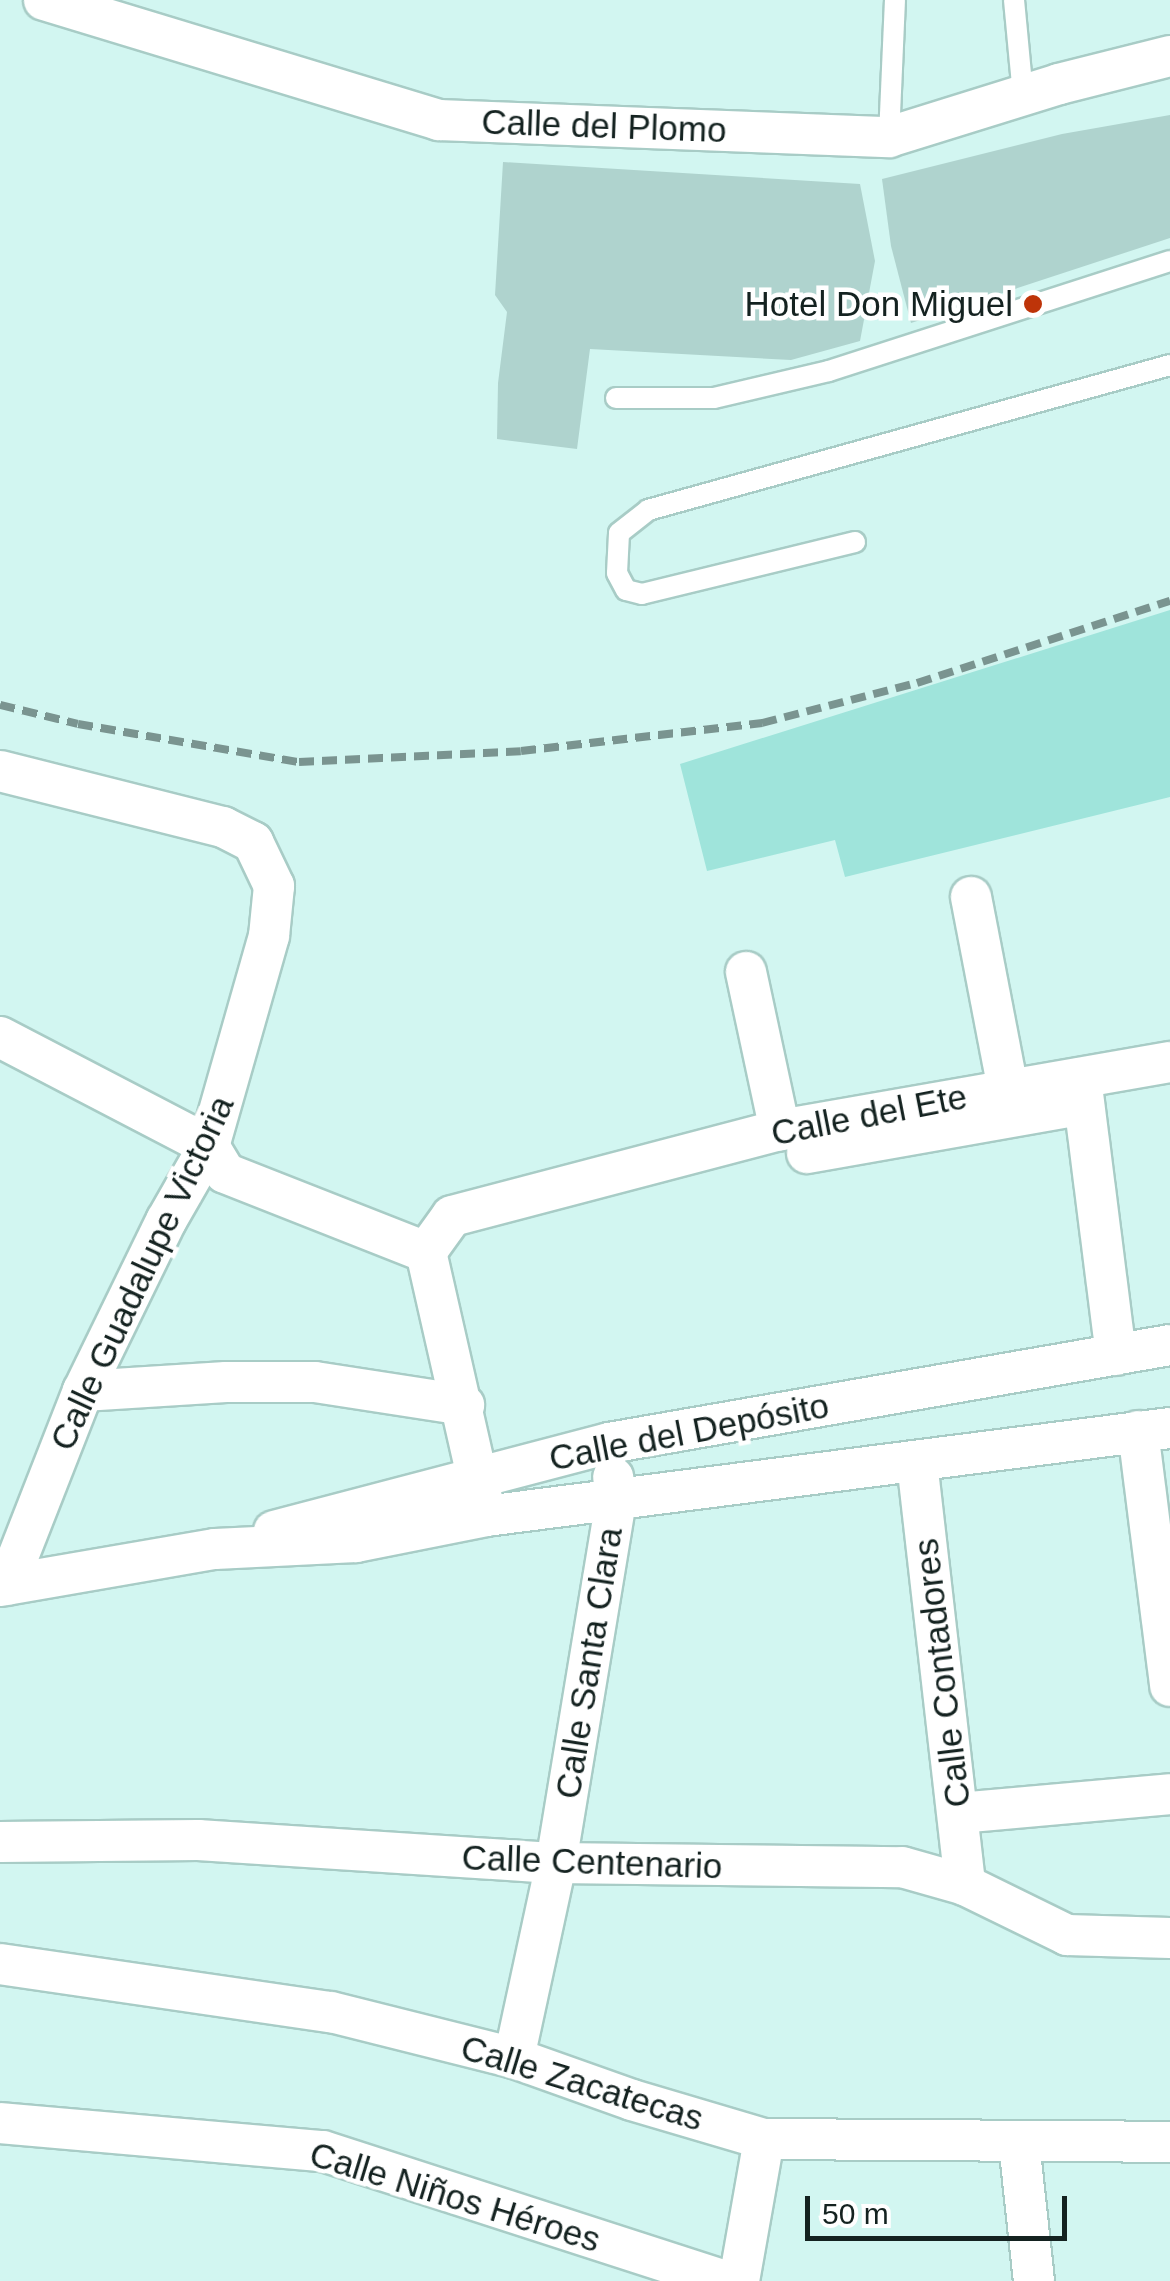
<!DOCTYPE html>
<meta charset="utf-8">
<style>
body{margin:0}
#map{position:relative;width:1170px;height:2281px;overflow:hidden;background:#d2f6f1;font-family:Helvetica,sans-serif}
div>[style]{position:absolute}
.green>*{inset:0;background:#9fe4db}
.building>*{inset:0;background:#afd3ce}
.roads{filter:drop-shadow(2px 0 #a8ccc6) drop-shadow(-2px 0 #a8ccc6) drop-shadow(0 2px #a8ccc6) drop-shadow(0 -2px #a8ccc6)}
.service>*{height:20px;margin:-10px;padding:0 10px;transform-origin:10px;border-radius:10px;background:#fff}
.minor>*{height:40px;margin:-20px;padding:0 20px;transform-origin:20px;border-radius:20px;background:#fff}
.rail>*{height:8px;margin-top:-4px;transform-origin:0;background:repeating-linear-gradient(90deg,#7a9490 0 15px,transparent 0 23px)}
.dots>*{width:28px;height:28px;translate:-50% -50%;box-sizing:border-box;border:5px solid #fff;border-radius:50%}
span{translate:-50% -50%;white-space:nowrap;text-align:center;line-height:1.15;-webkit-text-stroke:9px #fff;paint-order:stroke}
.street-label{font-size:35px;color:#142220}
.poi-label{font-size:35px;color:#142220}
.right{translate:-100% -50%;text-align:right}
.scale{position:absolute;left:805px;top:2196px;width:262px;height:45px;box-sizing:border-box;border:5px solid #142220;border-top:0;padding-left:12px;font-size:30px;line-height:35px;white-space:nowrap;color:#142220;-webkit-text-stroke:8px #fff;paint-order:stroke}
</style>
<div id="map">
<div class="green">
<div style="clip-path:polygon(1170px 610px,1170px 797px,845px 877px,835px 840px,707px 871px,680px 764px)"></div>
</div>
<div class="building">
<div style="clip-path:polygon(1170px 115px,1170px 238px,911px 323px,891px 246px,882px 179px,1062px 134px)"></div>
<div style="clip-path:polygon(503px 162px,860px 184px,875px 261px,860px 341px,791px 360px,590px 349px,577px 449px,497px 439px,498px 383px,507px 312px,495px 295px)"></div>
</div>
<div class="roads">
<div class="service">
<div style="left:1014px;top:0;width:95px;rotate:84.6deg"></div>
<div style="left:889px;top:137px;width:137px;rotate:-87.5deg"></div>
<div style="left:616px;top:398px;width:98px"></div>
<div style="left:714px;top:398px;width:118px;rotate:-13.2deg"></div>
<div style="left:829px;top:371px;width:358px;rotate:-17.9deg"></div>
<div style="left:855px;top:542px;width:219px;rotate:166.3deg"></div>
<div style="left:642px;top:594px;width:16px;rotate:-166deg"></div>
<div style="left:626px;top:590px;width:19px;rotate:-118deg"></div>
<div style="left:617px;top:573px;width:40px;rotate:-87.1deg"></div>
<div style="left:619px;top:533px;width:37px;rotate:-38deg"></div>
<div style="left:648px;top:510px;width:542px;rotate:-15.52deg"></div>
</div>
<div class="minor">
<div style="left:44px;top:0;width:413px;rotate:16.9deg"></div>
<div style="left:439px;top:120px;width:450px;rotate:2.2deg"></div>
<div style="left:889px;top:137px;width:178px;rotate:-17.3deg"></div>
<div style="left:1059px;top:84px;width:114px;rotate:-14.2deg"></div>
<div style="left:0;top:771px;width:230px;rotate:14.1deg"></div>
<div style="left:223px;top:827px;width:34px;rotate:27deg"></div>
<div style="left:253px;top:842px;width:49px;rotate:64.5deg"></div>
<div style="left:274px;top:886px;width:50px;rotate:95.7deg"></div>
<div style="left:269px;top:936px;width:218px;rotate:105.9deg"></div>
<div style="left:209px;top:1146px;width:86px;rotate:119.8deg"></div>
<div style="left:166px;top:1221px;width:189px;rotate:116deg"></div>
<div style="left:83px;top:1391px;width:208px;rotate:111.4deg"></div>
<div style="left:971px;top:897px;width:196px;rotate:79.1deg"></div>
<div style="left:746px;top:972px;width:162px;rotate:77.9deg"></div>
<div style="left:0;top:1037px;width:236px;rotate:27.5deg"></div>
<div style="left:209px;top:1146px;width:31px;rotate:59deg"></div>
<div style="left:225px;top:1173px;width:216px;rotate:21.5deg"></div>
<div style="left:1081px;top:1078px;width:279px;rotate:82.8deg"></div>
<div style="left:807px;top:1153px;width:281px;rotate:-10deg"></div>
<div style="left:83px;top:1391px;width:143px;rotate:-3.6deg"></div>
<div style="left:226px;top:1382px;width:89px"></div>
<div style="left:315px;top:1382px;width:151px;rotate:8.8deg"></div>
<div style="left:1138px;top:1431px;width:257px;rotate:82.8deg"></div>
<div style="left:917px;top:1462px;width:426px;rotate:83.5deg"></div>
<div style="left:486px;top:1516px;width:271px;rotate:-102.8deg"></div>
<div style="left:426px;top:1252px;width:44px;rotate:-54.2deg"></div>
<div style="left:452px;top:1216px;width:339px;rotate:-14.7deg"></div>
<div style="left:780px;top:1130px;width:396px;rotate:-9.9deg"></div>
<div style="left:274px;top:1531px;width:346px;rotate:-14.7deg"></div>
<div style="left:609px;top:1443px;width:569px;rotate:-9.91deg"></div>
<div style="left:0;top:1586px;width:218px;rotate:-9.8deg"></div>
<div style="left:215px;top:1549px;width:141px;rotate:-2.8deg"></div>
<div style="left:356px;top:1542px;width:133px;rotate:-11.3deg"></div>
<div style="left:486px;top:1516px;width:690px;rotate:-7.33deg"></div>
<div style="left:959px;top:1813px;width:212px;rotate:-5.1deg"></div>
<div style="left:0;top:1842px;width:198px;rotate:-0.6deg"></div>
<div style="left:198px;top:1840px;width:359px;rotate:3.7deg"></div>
<div style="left:556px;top:1863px;width:346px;rotate:0.7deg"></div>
<div style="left:902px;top:1867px;width:66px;rotate:15.9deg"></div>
<div style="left:965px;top:1885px;width:114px;rotate:26.1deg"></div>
<div style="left:1067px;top:1935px;width:103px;rotate:1.7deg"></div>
<div style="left:0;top:1964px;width:334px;rotate:8.3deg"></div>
<div style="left:331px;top:2012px;width:189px;rotate:14.1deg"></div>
<div style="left:514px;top:2058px;width:125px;rotate:19.6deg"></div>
<div style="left:632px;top:2100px;width:138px;rotate:16.5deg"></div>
<div style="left:764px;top:2139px;width:406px;rotate:0.4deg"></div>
<div style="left:514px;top:2058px;width:199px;rotate:-77.8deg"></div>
<div style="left:556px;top:1863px;width:368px;rotate:-80.6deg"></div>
<div style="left:616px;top:1500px;width:23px;rotate:-97deg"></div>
<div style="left:0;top:2123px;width:324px;rotate:5deg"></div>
<div style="left:323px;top:2151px;width:422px;rotate:17.9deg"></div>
<div style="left:1019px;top:2143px;width:139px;rotate:83.8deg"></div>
<div style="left:739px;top:2281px;width:144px;rotate:-80deg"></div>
</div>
</div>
<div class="rail">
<div style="left:0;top:705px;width:80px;rotate:13.7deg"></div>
<div style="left:78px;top:724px;width:224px;rotate:9.8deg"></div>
<div style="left:299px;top:762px;width:222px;rotate:-2.8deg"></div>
<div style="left:521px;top:751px;width:243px;rotate:-6.6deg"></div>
<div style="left:762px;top:723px;width:160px;rotate:-14.5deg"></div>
<div style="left:917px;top:683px;width:266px;rotate:-18deg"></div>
</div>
<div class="dots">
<div style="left:1033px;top:304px;background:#be3409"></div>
</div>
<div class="street-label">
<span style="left:604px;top:126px;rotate:2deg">Calle del Plomo</span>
<span style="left:869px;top:1115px;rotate:-11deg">Calle del Ete</span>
<span style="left:142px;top:1273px;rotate:-65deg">Calle Guadalupe Victoria</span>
<span style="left:689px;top:1432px;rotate:-11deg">Calle del Depósito</span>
<span style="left:589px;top:1663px;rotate:-81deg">Calle Santa Clara</span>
<span style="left:942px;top:1673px;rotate:-97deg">Calle Contadores</span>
<span style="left:592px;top:1862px;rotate:2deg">Calle Centenario</span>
<span style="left:582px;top:2083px;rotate:17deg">Calle Zacatecas</span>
<span style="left:455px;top:2197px;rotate:17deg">Calle Niños Héroes</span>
</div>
<div class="poi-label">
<span class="right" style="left:1013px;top:304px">Hotel Don Miguel</span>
</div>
<div class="scale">50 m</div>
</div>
